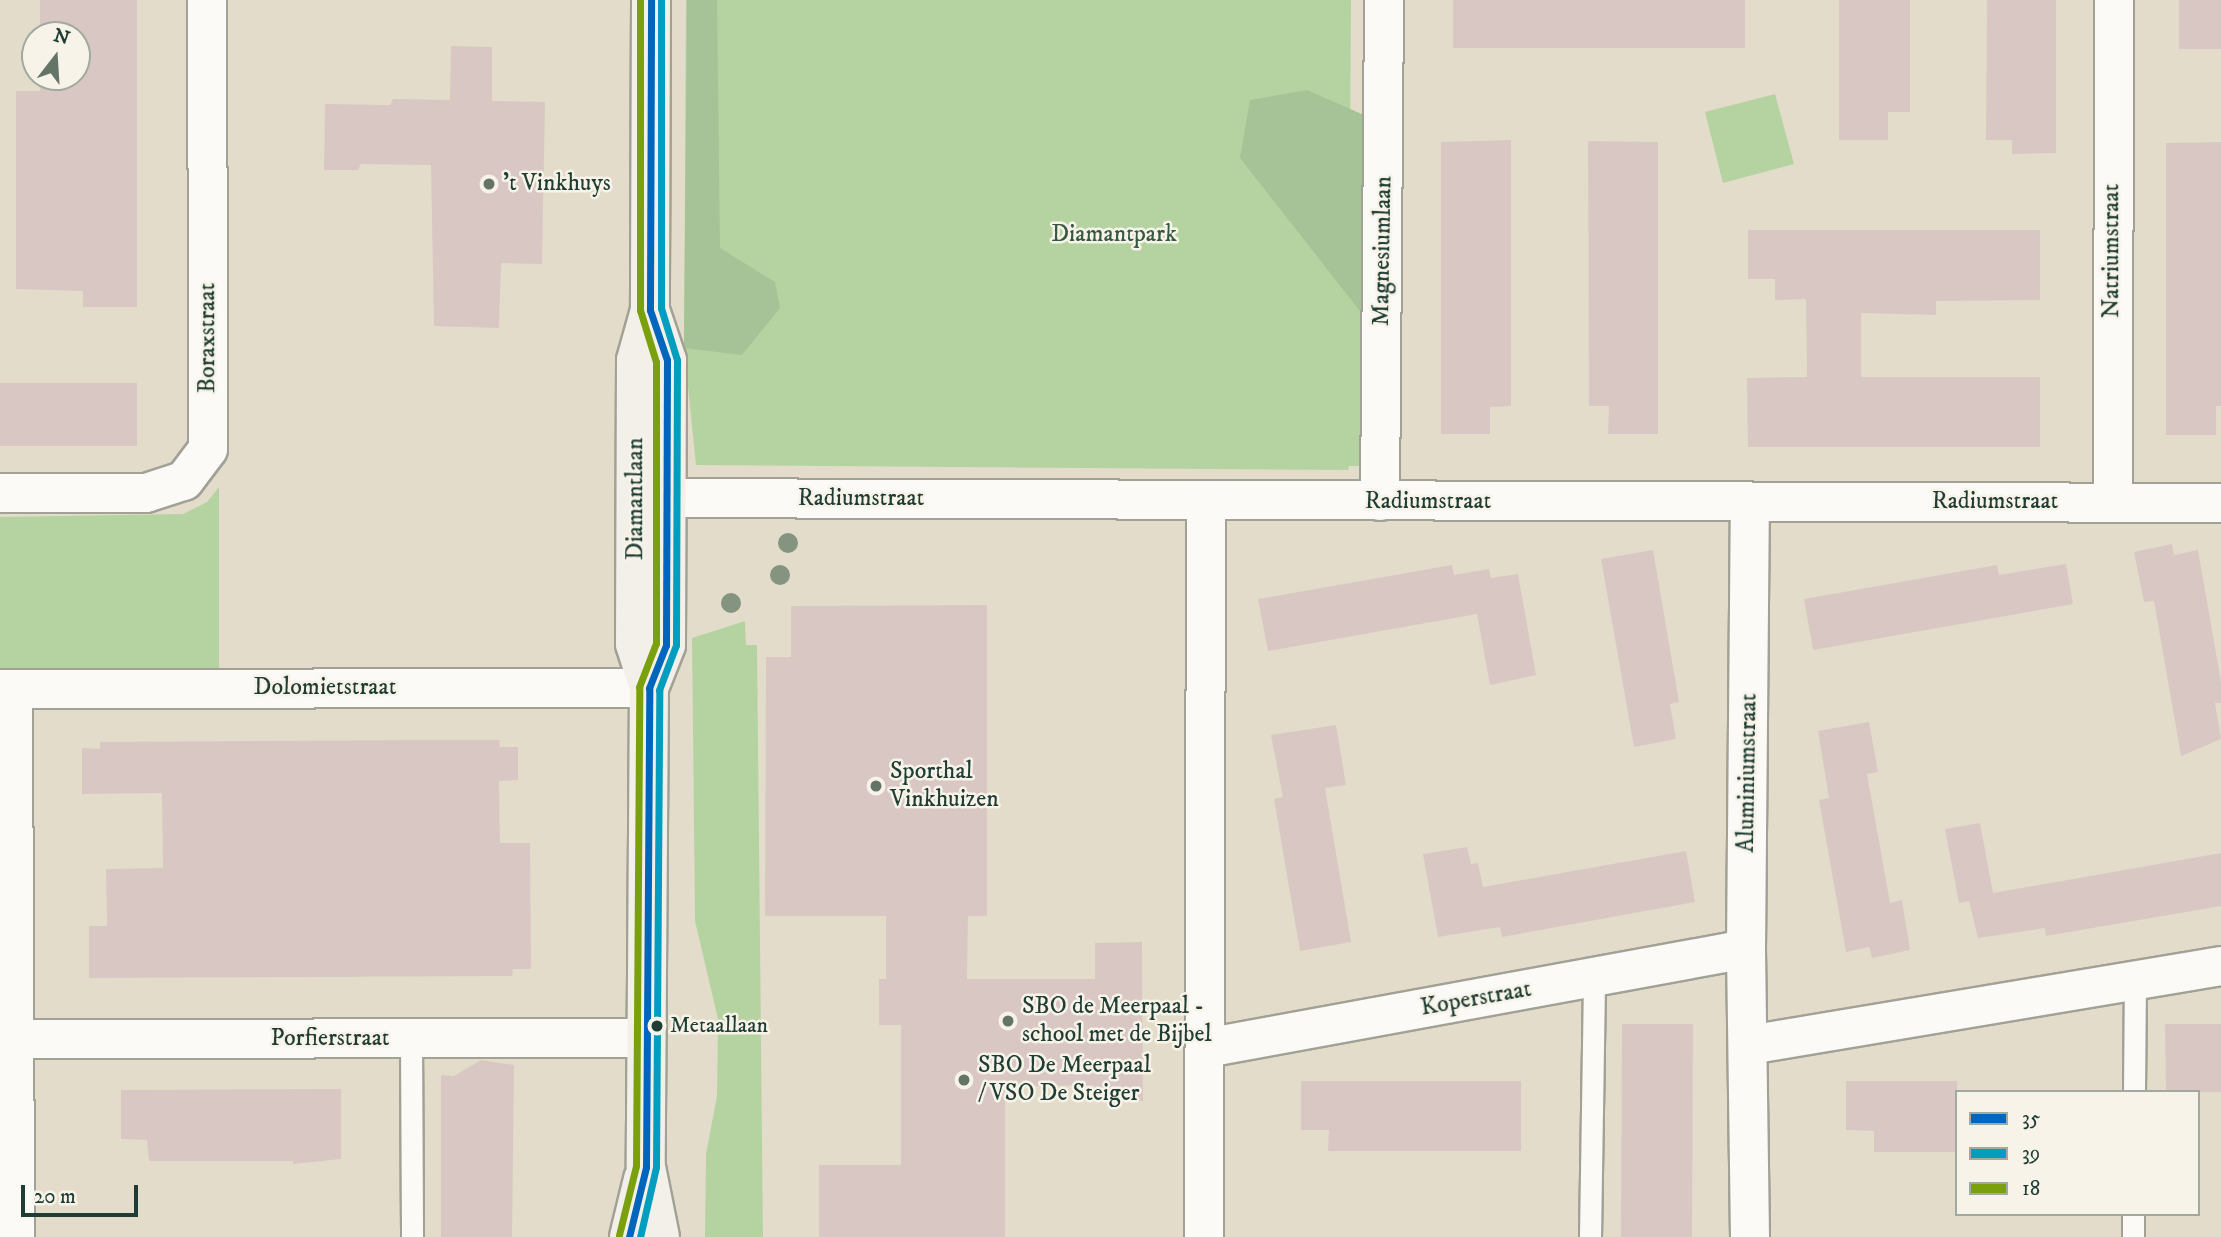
<!DOCTYPE html>
<style>
body{margin:0}
#map{position:relative;width:2221px;height:1237px;overflow:hidden;background:#e4dcca;font-family:"IM FELL DW Pica",serif}
div>[style]{position:absolute}
.green>*{inset:0;background:#b5d3a1}
.forest>*{inset:0;background:#a6c397}
.building>*{inset:0;background:#d9c7c4}
.roads{filter:drop-shadow(2px 0 #a2a196) drop-shadow(-2px 0 #a2a196) drop-shadow(0 2px #a2a196) drop-shadow(0 -2px #a2a196)}
.lane>*{height:21px;margin:-10.5px;padding:0 10.5px;transform-origin:10.5px;border-radius:10.5px;background:#fbfaf7}
.street>*{height:38px;margin:-19px;padding:0 19px;transform-origin:19px;border-radius:19px;background:#fbfaf7}
.secondary>*{height:38px;margin:-19px;padding:0 19px;transform-origin:19px;border-radius:19px;background:#f2f0e9}
.bus-1>*{height:7px;margin:-3.5px;padding:0 3.5px;transform-origin:3.5px;border-radius:3.5px;background:#0065bd}
.bus-2>*{height:7px;margin:-3.5px;padding:0 3.5px;transform-origin:3.5px;border-radius:3.5px;background:#039ebf}
.bus-3>*{height:7px;margin:-3.5px;padding:0 3.5px;transform-origin:3.5px;border-radius:3.5px;background:#7aa10d}
.trees>*{width:20px;height:20px;margin:-10px;border-radius:50%;background:#849480}
.dots>*{width:19px;height:19px;translate:-50% -50%;box-sizing:border-box;border:4px solid #f7f3e8;border-radius:50%}
span{translate:-50% -50%;white-space:nowrap;text-align:center;line-height:1.15;-webkit-text-stroke:5px #f7f3e8;paint-order:stroke}
.bus-label{font-size:22px;color:#1f3d34}
.left{translate:0 -50%;text-align:left}
.poi-label{font-size:24px;color:#1f3d34}
.park-label{font-size:24px;color:#355943}
.street-label{font-size:24px;color:#1f3d34}
.legend{position:absolute;left:1955px;top:1090px;width:245px;height:126px;box-sizing:border-box;background:#f7f3e8;border:2px solid #a1aaa0;margin:0;padding:9px 12px;list-style:none;font-size:21px;color:#1f3d34}
.legend li{display:flex;align-items:center;gap:14px;height:35px}
.legend b{width:35px;border:2px solid #a1aaa0}
.north{position:absolute;left:21px;top:21px;width:70px;height:70px;box-sizing:border-box;background:#f7f3e8;border:2px solid #a1aaa0;border-radius:50%;rotate:17deg;font-size:19px;font-weight:700;line-height:28px;text-align:center;color:#1f3d34}
.north::after{content:'';display:block;margin:auto;width:24px;height:32px;background:#647568;clip-path:polygon(50% 0,100% 100%,50% 72%,0 100%)}
.scale{position:absolute;left:21px;top:1185px;width:117px;height:32px;box-sizing:border-box;border:4px solid #1f3d34;border-top:0;padding-left:9px;font-size:21px;line-height:24px;white-space:nowrap;color:#1f3d34;-webkit-text-stroke:5px #f7f3e8;paint-order:stroke}
</style>
<div id="map">
<div class="green">
<div style="clip-path:polygon(686px 0,1351px 0,1349px 296px,1363px 315px,1362px 466px,1349px 466px,1348px 470px,696px 465px,684px 348px)"></div>
<div style="clip-path:polygon(1775px 94px,1794px 164px,1723px 183px,1705px 112px)"></div>
<div style="clip-path:polygon(219px 487px,219px 670px,0 670px,0 517px,183px 514px,207px 502px)"></div>
<div style="clip-path:polygon(745px 621px,746px 645px,757px 645px,763px 1237px,705px 1237px,706px 1154px,717px 1096px,718px 1019px,695px 921px,692px 638px)"></div>
</div>
<div class="forest">
<div style="clip-path:polygon(687px 0,717px 0,720px 248px,775px 282px,780px 308px,742px 355px,684px 348px)"></div>
<div style="clip-path:polygon(1307px 90px,1364px 115px,1363px 315px,1240px 158px,1250px 100px)"></div>
</div>
<div class="building">
<div style="clip-path:polygon(40px 0,137px 0,137px 307px,83px 307px,83px 291px,16px 289px,16px 91px,40px 91px,40px 77px,77px 77px,77px 35px,40px 35px)"></div>
<div style="clip-path:polygon(1453px 0,1745px 0,1745px 48px,1453px 48px)"></div>
<div style="clip-path:polygon(1839px 0,1910px 0,1910px 112px,1888px 112px,1888px 140px,1839px 140px)"></div>
<div style="clip-path:polygon(1987px 0,2056px 0,2056px 153px,2012px 154px,2012px 140px,1986px 140px)"></div>
<div style="clip-path:polygon(2179px 0,2221px 0,2221px 49px,2179px 49px)"></div>
<div style="clip-path:polygon(451px 46px,492px 47px,492px 101px,545px 102px,542px 264px,501px 263px,499px 328px,434px 326px,431px 165px,361px 164px,358px 170px,324px 170px,325px 104px,390px 105px,393px 99px,450px 100px)"></div>
<div style="clip-path:polygon(1511px 140px,1511px 406px,1490px 407px,1490px 434px,1441px 434px,1441px 142px)"></div>
<div style="clip-path:polygon(1588px 141px,1658px 142px,1658px 434px,1608px 434px,1609px 406px,1589px 406px)"></div>
<div style="clip-path:polygon(2221px 142px,2221px 406px,2216px 406px,2216px 435px,2166px 435px,2166px 143px)"></div>
<div style="clip-path:polygon(1748px 230px,2040px 230px,2040px 300px,1936px 301px,1936px 315px,1861px 313px,1861px 377px,2040px 377px,2040px 447px,1748px 447px,1747px 378px,1807px 377px,1806px 299px,1775px 300px,1775px 279px,1748px 279px)"></div>
<div style="clip-path:polygon(0 383px,137px 383px,137px 446px,0 446px)"></div>
<div style="clip-path:polygon(2172px 544px,2174px 555px,2198px 550px,2221px 682px,2221px 703px,2215px 703px,2221px 739px,2181px 756px,2154px 601px,2144px 602px,2134px 552px)"></div>
<div style="clip-path:polygon(1653px 550px,1679px 702px,1670px 704px,1676px 739px,1634px 747px,1601px 559px)"></div>
<div style="clip-path:polygon(2066px 564px,2073px 604px,1813px 650px,1804px 599px,1997px 565px,1999px 575px)"></div>
<div style="clip-path:polygon(1452px 565px,1454px 575px,1489px 569px,1491px 578px,1518px 574px,1536px 675px,1490px 685px,1477px 614px,1268px 651px,1258px 599px)"></div>
<div style="clip-path:polygon(987px 605px,987px 916px,968px 916px,967px 979px,1095px 979px,1095px 943px,1142px 942px,1143px 1101px,1095px 1101px,1094px 1085px,1005px 1087px,1005px 1237px,819px 1237px,819px 1165px,901px 1165px,901px 1025px,879px 1025px,879px 979px,886px 979px,886px 916px,765px 916px,766px 657px,791px 657px,791px 606px)"></div>
<div style="clip-path:polygon(1869px 722px,1878px 772px,1867px 774px,1890px 903px,1902px 900px,1910px 950px,1872px 958px,1869px 947px,1846px 952px,1819px 800px,1829px 798px,1818px 731px)"></div>
<div style="clip-path:polygon(1336px 725px,1346px 785px,1325px 788px,1351px 942px,1300px 951px,1274px 799px,1283px 797px,1271px 735px)"></div>
<div style="clip-path:polygon(427px 740px,500px 740px,499px 747px,518px 747px,518px 780px,499px 781px,500px 843px,530px 843px,531px 969px,513px 969px,512px 976px,89px 978px,89px 926px,107px 926px,106px 869px,163px 868px,162px 793px,82px 794px,82px 748px,100px 749px,100px 742px)"></div>
<div style="clip-path:polygon(1980px 823px,1993px 893px,2221px 853px,2221px 906px,2046px 936px,2045px 928px,1978px 938px,1969px 901px,1959px 903px,1945px 829px)"></div>
<div style="clip-path:polygon(1467px 847px,1471px 864px,1478px 863px,1483px 887px,1686px 851px,1695px 902px,1502px 937px,1500px 927px,1438px 937px,1423px 854px)"></div>
<div style="clip-path:polygon(1622px 1024px,1693px 1024px,1692px 1237px,1621px 1237px)"></div>
<div style="clip-path:polygon(2165px 1024px,2221px 1024px,2221px 1092px,2166px 1092px)"></div>
<div style="clip-path:polygon(481px 1060px,514px 1065px,512px 1237px,441px 1237px,441px 1075px,454px 1076px)"></div>
<div style="clip-path:polygon(1301px 1081px,1521px 1081px,1521px 1151px,1328px 1151px,1329px 1130px,1301px 1130px)"></div>
<div style="clip-path:polygon(1846px 1081px,1957px 1081px,1957px 1152px,1874px 1152px,1874px 1131px,1846px 1130px)"></div>
<div style="clip-path:polygon(341px 1089px,341px 1159px,293px 1164px,293px 1161px,149px 1161px,147px 1140px,121px 1139px,121px 1090px)"></div>
</div>
<div class="roads">
<div class="lane">
<div style="left:411px;top:1039px;width:198px;rotate:89.7deg"></div>
<div style="left:2134px;top:1092px;width:109px;rotate:-89.5deg"></div>
<div style="left:1590px;top:1237px;width:259px;rotate:-89.1deg"></div>
<div style="left:2133px;top:1237px;width:23px;rotate:-90deg"></div>
</div>
<div class="street">
<div style="left:0;top:493px;width:146px"></div>
<div style="left:146px;top:493px;width:40px;rotate:-18deg"></div>
<div style="left:184px;top:481px;width:40px;rotate:-53deg"></div>
<div style="left:208px;top:449px;width:449px;rotate:-90.1deg"></div>
<div style="left:636px;top:498px;width:1585px;rotate:0.18deg"></div>
<div style="left:1380px;top:501px;width:501px;rotate:-89.54deg"></div>
<div style="left:2113px;top:502px;width:502px;rotate:-89.89deg"></div>
<div style="left:0;top:689px;width:649px;rotate:-0.09deg"></div>
<div style="left:13px;top:689px;width:548px;rotate:89.79deg"></div>
<div style="left:0;top:1039px;width:646px;rotate:-0.09deg"></div>
<div style="left:1749px;top:1045px;width:479px;rotate:-9.5deg"></div>
<div style="left:1206px;top:1048px;width:549px;rotate:-10.39deg"></div>
<div style="left:1204px;top:1237px;width:736px;rotate:-89.84deg"></div>
<div style="left:1750px;top:1237px;width:288px;rotate:-90.8deg"></div>
<div style="left:1746px;top:949px;width:447px;rotate:-89.5deg"></div>
</div>
<div class="secondary">
<div style="left:651px;top:0;width:310px;rotate:90.2deg"></div>
<div style="left:650px;top:310px;width:52px;rotate:105.6deg"></div>
<div style="left:636px;top:360px;width:284px;rotate:90.2deg"></div>
<div style="left:635px;top:644px;width:46px;rotate:72.3deg"></div>
<div style="left:649px;top:688px;width:479px;rotate:90.4deg"></div>
<div style="left:646px;top:1167px;width:71px;rotate:78.7deg"></div>
<div style="left:649px;top:688px;width:46px;rotate:-68.4deg"></div>
<div style="left:666px;top:645px;width:285px;rotate:-89.8deg"></div>
<div style="left:667px;top:360px;width:53px;rotate:-108.8deg"></div>
<div style="left:629px;top:1237px;width:60px;rotate:-76.4deg"></div>
</div>
</div>
<div class="bus-1">
<div style="left:629px;top:1237px;width:72px;rotate:-76.3deg"></div>
<div style="left:646px;top:1167px;width:479px;rotate:-89.6deg"></div>
<div style="left:649px;top:688px;width:46px;rotate:-68.4deg"></div>
<div style="left:666px;top:645px;width:285px;rotate:-89.8deg"></div>
<div style="left:667px;top:360px;width:53px;rotate:-108.8deg"></div>
<div style="left:650px;top:310px;width:310px;rotate:-89.8deg"></div>
</div>
<div class="bus-2">
<div style="left:640px;top:1237px;width:72px;rotate:-77.1deg"></div>
<div style="left:656px;top:1167px;width:477px;rotate:-89.6deg"></div>
<div style="left:659px;top:690px;width:48px;rotate:-69.3deg"></div>
<div style="left:676px;top:645px;width:285px;rotate:-89.8deg"></div>
<div style="left:677px;top:360px;width:54px;rotate:-107.1deg"></div>
<div style="left:661px;top:308px;width:308px;rotate:-90deg"></div>
</div>
<div class="bus-3">
<div style="left:619px;top:1235px;width:71px;rotate:-76.2deg"></div>
<div style="left:636px;top:1166px;width:479px;rotate:-89.6deg"></div>
<div style="left:639px;top:687px;width:47px;rotate:-68.9deg"></div>
<div style="left:656px;top:643px;width:281px;rotate:-90deg"></div>
<div style="left:656px;top:362px;width:54px;rotate:-107.1deg"></div>
<div style="left:640px;top:310px;width:310px;rotate:-90deg"></div>
</div>
<div class="trees">
<div style="left:788px;top:543px"></div>
<div style="left:780px;top:575px"></div>
<div style="left:731px;top:603px"></div>
</div>
<div class="dots">
<div style="left:489px;top:184px;background:#647568"></div>
<div style="left:876px;top:786px;background:#647568"></div>
<div style="left:1008px;top:1021px;background:#647568"></div>
<div style="left:657px;top:1026px;background:#1f3d34"></div>
<div style="left:964px;top:1080px;background:#647568"></div>
</div>
<div class="bus-label">
<span class="left" style="left:670px;top:1026px">Metaallaan</span>
</div>
<div class="poi-label">
<span class="left" style="left:503px;top:184px">'t Vinkhuys</span>
<span class="left" style="left:890px;top:786px">Sporthal<br>Vinkhuizen</span>
<span class="left" style="left:1022px;top:1021px">SBO de Meerpaal -<br>school met de Bijbel</span>
<span class="left" style="left:978px;top:1080px">SBO De Meerpaal<br>/ VSO De Steiger</span>
</div>
<div class="park-label">
<span style="left:1114px;top:235px">Diamantpark</span>
</div>
<div class="street-label">
<span style="left:1383px;top:251px;rotate:-89deg">Magnesiumlaan</span>
<span style="left:2112px;top:251px;rotate:-90deg">Natriumstraat</span>
<span style="left:208px;top:338px;rotate:-90deg">Boraxstraat</span>
<span style="left:636px;top:499px;rotate:-90deg">Diamantlaan</span>
<span style="left:861px;top:499px">Radiumstraat</span>
<span style="left:1428px;top:502px">Radiumstraat</span>
<span style="left:1995px;top:502px">Radiumstraat</span>
<span style="left:325px;top:688px">Dolomietstraat</span>
<span style="left:1748px;top:773px;rotate:-89deg">Aluminiumstraat</span>
<span style="left:1476px;top:999px;rotate:-10deg">Koperstraat</span>
<span style="left:330px;top:1039px">Porfierstraat</span>
</div>
<ul class="legend">
<li><b style="height:9px;background:#0065bd"></b>35</li>
<li><b style="height:9px;background:#039ebf"></b>39</li>
<li><b style="height:9px;background:#7aa10d"></b>18</li>
</ul>
<div class="north">N</div>
<div class="scale">20 m</div>
</div>
